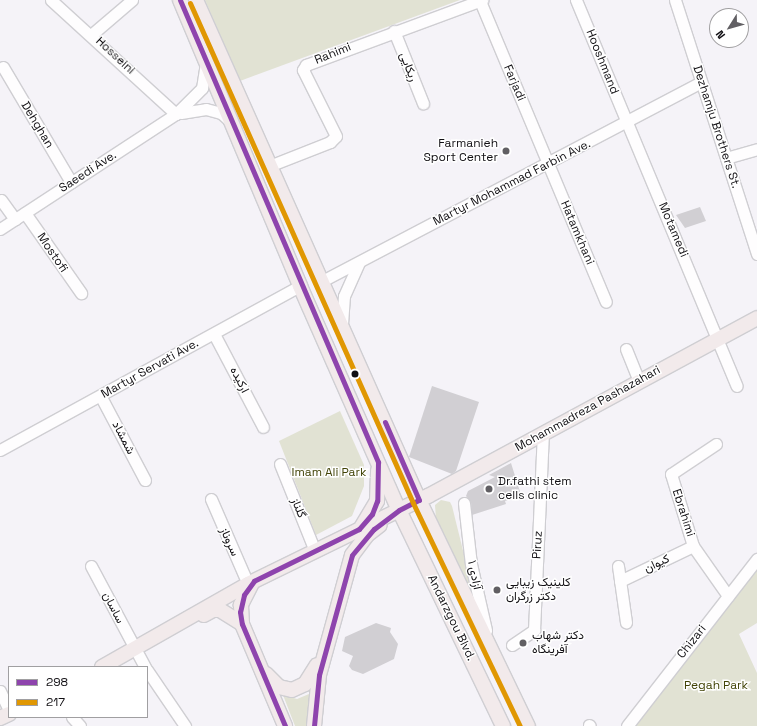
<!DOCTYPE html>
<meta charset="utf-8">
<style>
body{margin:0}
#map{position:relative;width:757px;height:726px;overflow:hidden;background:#f5f3f8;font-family:"Space Grotesk",Vazirmatn,sans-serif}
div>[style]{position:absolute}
.green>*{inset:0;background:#e1e2d3}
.building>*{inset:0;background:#d1cfd3}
.roads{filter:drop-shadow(1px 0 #cfced2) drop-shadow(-1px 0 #cfced2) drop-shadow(0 1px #cfced2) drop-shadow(0 -1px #cfced2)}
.minor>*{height:11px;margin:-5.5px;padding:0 5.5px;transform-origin:5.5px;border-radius:5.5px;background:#fefdfe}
.major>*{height:14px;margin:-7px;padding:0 7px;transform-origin:7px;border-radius:7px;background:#f2eaeb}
.bus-1>*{height:5px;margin:-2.5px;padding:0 2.5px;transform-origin:2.5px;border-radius:2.5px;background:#8e44ad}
.bus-2>*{height:5px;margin:-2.5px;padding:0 2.5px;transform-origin:2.5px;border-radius:2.5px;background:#e09702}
.dots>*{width:11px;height:11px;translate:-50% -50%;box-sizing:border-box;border:2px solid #fff;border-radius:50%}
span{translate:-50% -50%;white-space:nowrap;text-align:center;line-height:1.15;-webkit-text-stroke:3px #fff;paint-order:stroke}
.street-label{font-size:12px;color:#110f13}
.poi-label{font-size:12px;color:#110f13}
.right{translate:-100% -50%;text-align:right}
.left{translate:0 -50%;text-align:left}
.park-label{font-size:12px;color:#414306}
.legend{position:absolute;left:8px;top:666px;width:140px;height:52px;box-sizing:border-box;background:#fff;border:1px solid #a09fa1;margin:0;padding:5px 7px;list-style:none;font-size:12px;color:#110f13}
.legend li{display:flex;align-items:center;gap:8px;height:20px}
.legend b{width:20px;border:1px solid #a09fa1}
.north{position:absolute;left:709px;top:8px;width:40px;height:40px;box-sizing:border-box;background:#fff;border:1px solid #a09fa1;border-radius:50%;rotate:233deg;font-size:11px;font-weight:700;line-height:16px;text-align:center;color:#110f13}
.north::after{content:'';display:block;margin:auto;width:14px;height:18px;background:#615f63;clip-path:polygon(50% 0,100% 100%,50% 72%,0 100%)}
</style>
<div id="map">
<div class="green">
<div style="clip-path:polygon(205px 0,460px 0,240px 81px)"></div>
<div style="clip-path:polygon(340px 411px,364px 465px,364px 486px,352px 516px,316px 535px,279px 441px)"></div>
<div style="clip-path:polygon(441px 500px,450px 502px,452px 506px,475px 599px,436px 519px,435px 505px)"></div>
<div style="clip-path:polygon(757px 567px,757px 623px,739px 634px,757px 673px,757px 726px,634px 726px)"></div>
<div style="clip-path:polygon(314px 688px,312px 726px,295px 726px,283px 695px,297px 699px,309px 694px)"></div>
</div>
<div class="building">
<div style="clip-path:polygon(700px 207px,706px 221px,685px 228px,676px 215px)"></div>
<div style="clip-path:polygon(432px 386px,479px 402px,456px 471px,452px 474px,409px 457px)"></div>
<div style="clip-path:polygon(511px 463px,521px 495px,505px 501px,506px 504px,472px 515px,471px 502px,466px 496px,468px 491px,495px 477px,489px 475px)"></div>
<div style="clip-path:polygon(376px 623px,391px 628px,390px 632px,398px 644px,394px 659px,363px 674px,352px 670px,349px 666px,353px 656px,342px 651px,345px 637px)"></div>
</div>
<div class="roads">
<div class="minor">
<div style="left:51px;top:0;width:169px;rotate:42.4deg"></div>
<div style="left:576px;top:0;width:418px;rotate:67.4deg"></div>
<div style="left:675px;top:0;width:267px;rotate:72.1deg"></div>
<div style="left:480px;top:1px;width:326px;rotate:67.3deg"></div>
<div style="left:394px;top:31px;width:78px;rotate:68.1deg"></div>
<div style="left:91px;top:35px;width:54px;rotate:-40.5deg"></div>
<div style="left:3px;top:67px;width:134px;rotate:59.4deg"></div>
<div style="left:181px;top:113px;width:25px;rotate:-9deg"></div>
<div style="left:206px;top:109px;width:16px;rotate:15deg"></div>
<div style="left:221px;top:113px;width:13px;rotate:42deg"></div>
<div style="left:726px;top:158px;width:32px;rotate:-16deg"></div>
<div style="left:269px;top:166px;width:66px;rotate:-21.5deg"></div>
<div style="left:330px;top:142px;width:8px;rotate:-45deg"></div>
<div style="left:336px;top:136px;width:74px;rotate:-116.6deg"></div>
<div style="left:303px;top:70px;width:6px;rotate:-59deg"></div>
<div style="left:306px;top:65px;width:188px;rotate:-20.3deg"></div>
<div style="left:1px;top:200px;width:24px;rotate:54deg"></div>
<div style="left:25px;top:213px;width:98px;rotate:55deg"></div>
<div style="left:0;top:229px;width:210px;rotate:-33.2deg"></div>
<div style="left:176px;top:114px;width:37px;rotate:-45deg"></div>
<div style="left:202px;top:88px;width:25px;rotate:-81deg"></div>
<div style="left:322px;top:281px;width:428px;rotate:-27.7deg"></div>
<div style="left:342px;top:324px;width:28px;rotate:-86deg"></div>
<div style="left:344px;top:296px;width:37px;rotate:-66deg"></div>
<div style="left:214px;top:334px;width:105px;rotate:62.2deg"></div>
<div style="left:626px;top:349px;width:35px;rotate:68deg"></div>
<div style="left:101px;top:397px;width:94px;rotate:62.1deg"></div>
<div style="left:716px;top:444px;width:54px;rotate:146.3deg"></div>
<div style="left:671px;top:474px;width:75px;rotate:73deg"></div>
<div style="left:693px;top:546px;width:61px;rotate:55deg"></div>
<div style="left:0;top:450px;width:342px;rotate:-28.7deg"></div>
<div style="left:280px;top:464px;width:94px;rotate:68.1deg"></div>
<div style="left:211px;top:499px;width:93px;rotate:66.5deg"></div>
<div style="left:464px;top:503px;width:61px;rotate:83.5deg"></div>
<div style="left:471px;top:564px;width:68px;rotate:77.2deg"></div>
<div style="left:91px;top:566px;width:115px;rotate:61.9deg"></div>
<div style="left:618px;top:566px;width:57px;rotate:81.9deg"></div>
<div style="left:620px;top:581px;width:81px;rotate:-25.6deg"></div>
<div style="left:512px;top:645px;width:27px;rotate:-34deg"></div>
<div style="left:534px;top:630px;width:197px;rotate:-87.4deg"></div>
<div style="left:147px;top:670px;width:68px;rotate:55.8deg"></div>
<div style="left:0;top:691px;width:21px;rotate:65deg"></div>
<div style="left:72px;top:717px;width:12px;rotate:48deg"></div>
<div style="left:589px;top:725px;width:1px;rotate:45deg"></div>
<div style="left:627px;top:726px;width:212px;rotate:-52.1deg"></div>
</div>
<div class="major">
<div style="left:180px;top:0;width:310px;rotate:67.2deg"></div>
<div style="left:300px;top:286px;width:245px;rotate:66.2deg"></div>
<div style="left:399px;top:510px;width:240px;rotate:64.3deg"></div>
<div style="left:196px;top:0;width:547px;rotate:65.96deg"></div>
<div style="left:419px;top:500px;width:251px;rotate:64.3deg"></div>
<div style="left:362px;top:526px;width:29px;rotate:-59deg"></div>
<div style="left:377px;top:501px;width:31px;rotate:-88deg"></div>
<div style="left:252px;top:583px;width:25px;rotate:117deg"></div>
<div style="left:241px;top:605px;width:19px;rotate:87deg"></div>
<div style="left:242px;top:624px;width:111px;rotate:67.1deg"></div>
<div style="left:204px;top:615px;width:10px;rotate:-29deg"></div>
<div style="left:213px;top:610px;width:7px"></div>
<div style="left:220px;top:610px;width:26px;rotate:32deg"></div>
<div style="left:102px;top:667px;width:168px;rotate:-29.6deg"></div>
<div style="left:248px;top:584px;width:200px;rotate:-26.1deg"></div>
<div style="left:428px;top:496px;width:374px;rotate:-28.4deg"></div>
<div style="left:266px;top:674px;width:18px;rotate:45deg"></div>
<div style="left:279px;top:687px;width:13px;rotate:13deg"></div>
<div style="left:292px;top:690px;width:14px;rotate:-25deg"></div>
<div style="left:305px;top:684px;width:22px;rotate:-58deg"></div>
<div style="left:0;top:718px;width:10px;rotate:-24deg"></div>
<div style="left:314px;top:726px;width:51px;rotate:-84.4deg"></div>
<div style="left:319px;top:675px;width:124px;rotate:-74.6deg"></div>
<div style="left:352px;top:555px;width:25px;rotate:-53deg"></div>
<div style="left:367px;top:535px;width:16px;rotate:-38deg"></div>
</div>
</div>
<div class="bus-1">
<div style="left:180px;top:0;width:503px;rotate:66.8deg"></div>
<div style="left:378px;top:462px;width:39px;rotate:91deg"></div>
<div style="left:377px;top:501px;width:14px;rotate:111deg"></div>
<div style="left:372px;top:514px;width:20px;rotate:131deg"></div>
<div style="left:359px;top:529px;width:117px;rotate:153.7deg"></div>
<div style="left:254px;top:581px;width:17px;rotate:126deg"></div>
<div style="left:244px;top:595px;width:17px;rotate:103deg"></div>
<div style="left:240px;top:612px;width:12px;rotate:81deg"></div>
<div style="left:242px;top:624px;width:111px;rotate:67.1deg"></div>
<div style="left:314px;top:726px;width:51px;rotate:-84.4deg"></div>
<div style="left:319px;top:675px;width:124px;rotate:-74.6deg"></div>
<div style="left:352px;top:555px;width:34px;rotate:-50deg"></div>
<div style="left:374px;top:529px;width:31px;rotate:-37deg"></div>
<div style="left:399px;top:510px;width:22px;rotate:-27deg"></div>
<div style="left:419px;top:500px;width:85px;rotate:-113.6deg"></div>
</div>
<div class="bus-2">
<div style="left:190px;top:3px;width:547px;rotate:65.96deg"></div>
<div style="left:413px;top:503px;width:247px;rotate:64.4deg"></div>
</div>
<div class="dots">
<div style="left:506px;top:151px;background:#615f63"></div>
<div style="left:355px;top:374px;background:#110f13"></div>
<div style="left:489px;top:489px;background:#615f63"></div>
<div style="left:497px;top:590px;background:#615f63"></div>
<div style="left:523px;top:643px;background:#615f63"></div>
</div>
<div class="street-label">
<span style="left:333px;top:54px;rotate:-22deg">Rahimi</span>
<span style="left:115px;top:56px;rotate:43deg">Hosseini</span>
<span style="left:602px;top:62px;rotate:68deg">Hooshmand</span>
<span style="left:408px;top:67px;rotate:69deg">ریکایی</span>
<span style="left:514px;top:83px;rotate:67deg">Farjadi</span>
<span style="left:37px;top:125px;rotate:59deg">Dehghan</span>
<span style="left:716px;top:127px;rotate:72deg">Dezhamju Brothers St.</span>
<span style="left:88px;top:172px;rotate:-33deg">Saeedi Ave.</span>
<span style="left:512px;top:183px;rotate:-27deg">Martyr Mohammad Farbin Ave.</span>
<span style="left:673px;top:230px;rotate:67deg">Motamedi</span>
<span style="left:577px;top:233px;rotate:67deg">Hatamkhani</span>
<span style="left:52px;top:253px;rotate:56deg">Mostofi</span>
<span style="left:150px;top:369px;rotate:-29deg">Martyr Servati Ave.</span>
<span style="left:239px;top:380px;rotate:63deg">ارکیده</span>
<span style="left:588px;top:409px;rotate:-29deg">Mohammadreza Pashazahari</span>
<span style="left:123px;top:438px;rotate:62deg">شمشاد</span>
<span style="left:298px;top:508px;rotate:68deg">گلناز</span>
<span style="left:683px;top:513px;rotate:72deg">Ebrahimi</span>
<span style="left:229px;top:542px;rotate:66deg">سروناز</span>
<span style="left:538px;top:545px;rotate:-87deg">Piruz</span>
<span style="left:657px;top:564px;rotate:-25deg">کیوان</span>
<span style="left:474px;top:575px;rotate:78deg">آزادی ۱</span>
<span style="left:113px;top:608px;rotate:63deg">ساسان</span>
<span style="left:451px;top:618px;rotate:64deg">Andarzgou Blvd.</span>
<span style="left:692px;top:642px;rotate:-52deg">Chizari</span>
</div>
<div class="poi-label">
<span class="right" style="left:498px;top:151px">Farmanieh<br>Sport Center</span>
<span class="left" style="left:498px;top:489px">Dr.fathi stem<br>cells clinic</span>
<span class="left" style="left:506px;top:590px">کلینیک زیبایی<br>دکتر زرگران</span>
<span class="left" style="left:532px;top:643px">دکتر شهاب<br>آفرینگاه</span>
</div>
<div class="park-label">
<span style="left:329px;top:473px">Imam Ali Park</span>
<span style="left:716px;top:686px">Pegah Park</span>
</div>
<ul class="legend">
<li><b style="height:5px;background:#8e44ad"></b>298</li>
<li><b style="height:5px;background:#e09702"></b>217</li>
</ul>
<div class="north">N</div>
</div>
